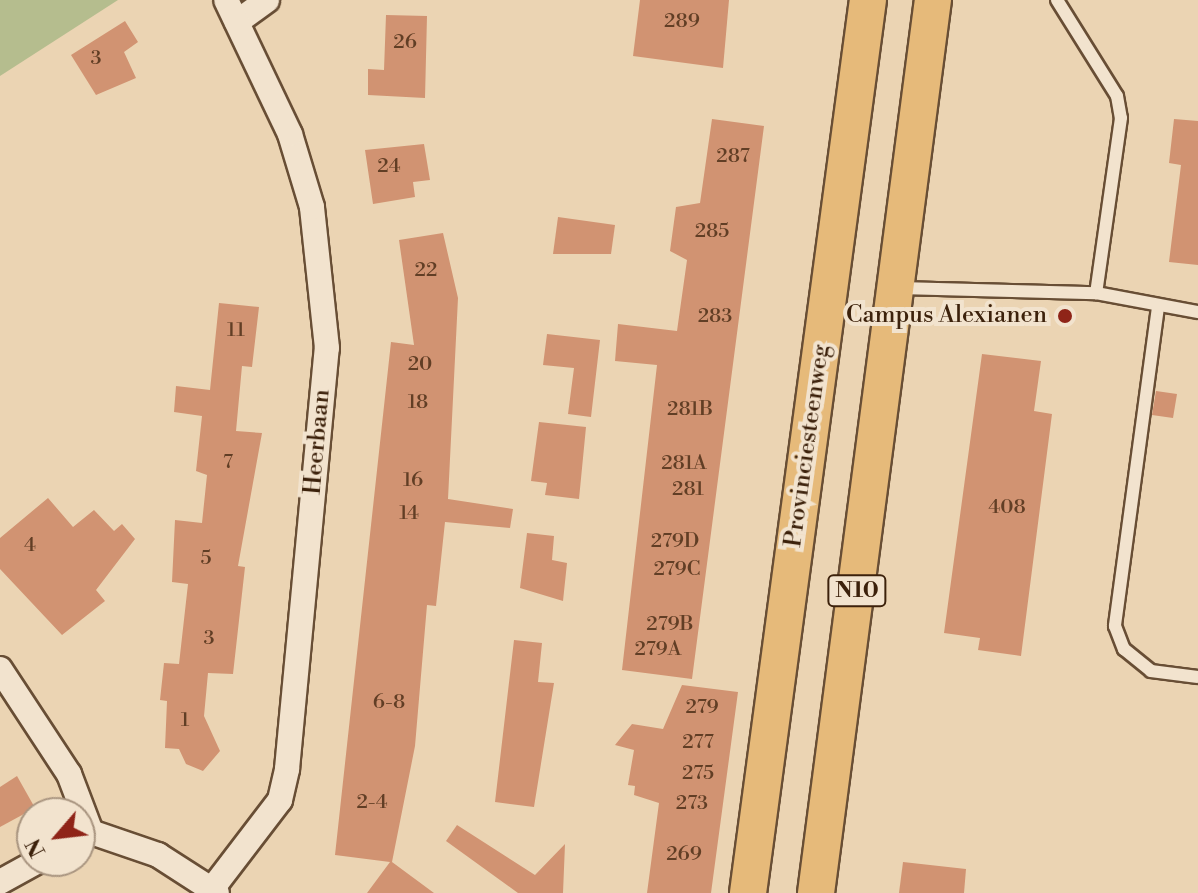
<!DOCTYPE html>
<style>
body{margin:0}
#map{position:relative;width:1198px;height:893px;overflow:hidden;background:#ebd4b3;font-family:"Libre Bodoni",serif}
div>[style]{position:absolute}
.green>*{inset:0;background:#b5bd8e}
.building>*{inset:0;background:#d19372}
.roads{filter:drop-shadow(2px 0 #684e35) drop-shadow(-2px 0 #684e35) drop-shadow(0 2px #684e35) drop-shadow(0 -2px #684e35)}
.lane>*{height:12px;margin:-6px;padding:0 6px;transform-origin:6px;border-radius:6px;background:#f2e3ce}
.street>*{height:24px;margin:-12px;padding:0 12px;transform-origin:12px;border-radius:12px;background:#f2e3ce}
.primary>*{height:36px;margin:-18px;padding:0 18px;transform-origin:18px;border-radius:18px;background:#e6ba7a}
.dots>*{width:22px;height:22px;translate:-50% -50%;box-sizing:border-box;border:4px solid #f2e3ce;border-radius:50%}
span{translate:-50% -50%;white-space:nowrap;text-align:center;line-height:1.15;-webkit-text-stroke:8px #f2e3ce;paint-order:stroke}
.number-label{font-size:20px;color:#613e25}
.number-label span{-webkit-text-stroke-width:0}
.shield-label span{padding:2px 6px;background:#f2e3ce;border:2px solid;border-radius:6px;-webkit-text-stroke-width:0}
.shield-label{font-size:22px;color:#3c210b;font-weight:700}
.poi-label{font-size:24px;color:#3c210b}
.right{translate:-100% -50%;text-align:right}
.street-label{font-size:24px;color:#3c210b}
.north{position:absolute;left:16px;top:797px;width:80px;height:80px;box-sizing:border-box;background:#f2e3ce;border:2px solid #a99580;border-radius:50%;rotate:242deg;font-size:22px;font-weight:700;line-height:32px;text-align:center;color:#3c210b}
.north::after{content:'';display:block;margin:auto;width:28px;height:36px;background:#8f2418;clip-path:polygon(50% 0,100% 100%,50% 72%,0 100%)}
</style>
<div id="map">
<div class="green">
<div style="clip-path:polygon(0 0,118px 0,0 76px)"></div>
</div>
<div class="building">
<div style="clip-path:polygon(640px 0,729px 0,723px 68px,633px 56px)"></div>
<div style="clip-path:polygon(386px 15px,427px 16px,425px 98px,368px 95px,368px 69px,384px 70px)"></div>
<div style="clip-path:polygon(125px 21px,138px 42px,124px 52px,136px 78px,96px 95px,71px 55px)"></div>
<div style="clip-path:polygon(712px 119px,764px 126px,692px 679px,622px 670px,657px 365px,615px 361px,618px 324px,677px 331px,687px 260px,670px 251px,676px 207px,700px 203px)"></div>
<div style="clip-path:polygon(1174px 119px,1198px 121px,1198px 265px,1169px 262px,1181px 165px,1169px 163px)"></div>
<div style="clip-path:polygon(424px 144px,430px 180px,413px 182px,415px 197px,373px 204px,365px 150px)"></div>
<div style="clip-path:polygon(558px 217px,615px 225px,611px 254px,553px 254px)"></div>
<div style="clip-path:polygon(443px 233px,458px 298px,448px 499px,513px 509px,510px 528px,445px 522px,436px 606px,427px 605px,415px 746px,392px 862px,434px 893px,367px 893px,390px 862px,335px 855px,391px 342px,414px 345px,399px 240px)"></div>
<div style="clip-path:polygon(219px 303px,259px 307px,252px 367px,242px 366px,236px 431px,262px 433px,238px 566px,245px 567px,233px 674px,208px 673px,204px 716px,220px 751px,203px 771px,186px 764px,179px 749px,165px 748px,167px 701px,160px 700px,164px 663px,179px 664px,188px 584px,172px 582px,175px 520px,202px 523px,207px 475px,196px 471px,202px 416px,174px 412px,176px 386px,210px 390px)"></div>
<div style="clip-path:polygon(547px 334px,600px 340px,591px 417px,568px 414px,574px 368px,543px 365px)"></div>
<div style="clip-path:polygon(982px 354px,1041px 361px,1034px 411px,1052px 414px,1021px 656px,978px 650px,980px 638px,944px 633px)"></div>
<div style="clip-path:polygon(1156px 391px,1177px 394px,1173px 418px,1152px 415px)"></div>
<div style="clip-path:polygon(539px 422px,586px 427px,579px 499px,545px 495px,547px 483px,531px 481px)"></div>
<div style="clip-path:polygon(48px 498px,73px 527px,94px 510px,114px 531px,122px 524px,135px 539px,96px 590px,105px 601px,62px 635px,0 569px,0 538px)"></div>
<div style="clip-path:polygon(527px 533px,554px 536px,552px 560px,567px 563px,563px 601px,520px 588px)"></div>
<div style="clip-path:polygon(514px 640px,542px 643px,538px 682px,554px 683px,534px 807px,495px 802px)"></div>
<div style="clip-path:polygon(682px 685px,738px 692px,711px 893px,647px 893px,659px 803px,634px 795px,635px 786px,628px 785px,634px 750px,615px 745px,632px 724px,663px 729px)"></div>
<div style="clip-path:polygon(17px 776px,35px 808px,0 827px,0 787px)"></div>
<div style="clip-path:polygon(457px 825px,535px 875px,565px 844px,563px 893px,518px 893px,446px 841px)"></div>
<div style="clip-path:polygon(903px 862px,966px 869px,964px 893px,899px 893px)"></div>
</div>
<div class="roads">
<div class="lane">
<div style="left:1057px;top:0;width:113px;rotate:58deg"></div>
<div style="left:1117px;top:96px;width:22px;rotate:80deg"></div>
<div style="left:1121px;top:118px;width:177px;rotate:98.1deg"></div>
<div style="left:900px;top:288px;width:196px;rotate:1.5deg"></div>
<div style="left:1096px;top:293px;width:104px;rotate:10.6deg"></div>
<div style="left:1158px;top:307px;width:322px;rotate:97.7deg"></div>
<div style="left:1115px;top:626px;width:25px;rotate:69deg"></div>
<div style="left:1124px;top:649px;width:35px;rotate:39deg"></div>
<div style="left:1151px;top:671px;width:47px;rotate:7.3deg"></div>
</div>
<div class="street">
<div style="left:237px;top:22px;width:37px;rotate:-36deg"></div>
<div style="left:0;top:669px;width:126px;rotate:56.7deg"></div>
<div style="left:69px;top:774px;width:62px;rotate:69.2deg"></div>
<div style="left:80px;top:838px;width:13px;rotate:-29deg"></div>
<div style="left:91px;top:832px;width:71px;rotate:18.9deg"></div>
<div style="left:158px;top:855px;width:70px;rotate:32.8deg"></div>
<div style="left:0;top:882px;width:43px;rotate:-28.9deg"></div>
<div style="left:212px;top:889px;width:112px;rotate:-52.6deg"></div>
<div style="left:280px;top:800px;width:32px;rotate:-77deg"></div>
<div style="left:287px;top:769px;width:423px;rotate:-84.6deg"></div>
<div style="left:327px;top:348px;width:142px;rotate:-96.1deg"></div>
<div style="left:312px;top:207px;width:76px;rotate:-106.8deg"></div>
<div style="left:290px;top:134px;width:148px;rotate:-115.5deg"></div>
</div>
<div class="primary">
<div style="left:748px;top:893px;width:901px;rotate:-82.35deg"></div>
<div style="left:816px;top:893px;width:901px;rotate:-82.54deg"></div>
</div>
</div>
<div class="dots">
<div style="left:1065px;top:316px;background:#8f2418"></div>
</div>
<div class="number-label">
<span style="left:682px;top:21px">289</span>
<span style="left:405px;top:42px">26</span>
<span style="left:96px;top:58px">3</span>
<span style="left:733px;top:156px">287</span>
<span style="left:389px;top:166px">24</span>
<span style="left:712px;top:231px">285</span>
<span style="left:426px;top:270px">22</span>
<span style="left:715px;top:316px">283</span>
<span style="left:236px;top:330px">11</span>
<span style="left:420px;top:364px">20</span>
<span style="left:418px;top:402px">18</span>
<span style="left:690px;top:409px">281B</span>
<span style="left:228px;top:462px">7</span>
<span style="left:684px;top:463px">281A</span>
<span style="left:413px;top:480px">16</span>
<span style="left:688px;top:489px">281</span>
<span style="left:1007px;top:507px">408</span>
<span style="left:409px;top:513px">14</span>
<span style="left:675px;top:541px">279D</span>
<span style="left:30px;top:545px">4</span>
<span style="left:206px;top:558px">5</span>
<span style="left:677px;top:569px">279C</span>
<span style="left:670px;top:624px">279B</span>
<span style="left:209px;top:638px">3</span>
<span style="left:658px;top:649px">279A</span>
<span style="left:389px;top:702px">6-8</span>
<span style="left:702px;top:707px">279</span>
<span style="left:185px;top:720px">1</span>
<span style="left:698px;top:742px">277</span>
<span style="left:698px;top:773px">275</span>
<span style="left:372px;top:802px">2-4</span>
<span style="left:692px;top:803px">273</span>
<span style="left:684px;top:854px">269</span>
</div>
<div class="shield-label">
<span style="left:857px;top:591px">N10</span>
</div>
<div class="poi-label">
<span class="right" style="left:1047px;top:316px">Campus Alexianen</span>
</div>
<div class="street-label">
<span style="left:318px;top:442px;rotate:-85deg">Heerbaan</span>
<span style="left:808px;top:446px;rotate:-82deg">Provinciesteenweg</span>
</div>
<div class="north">N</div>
</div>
